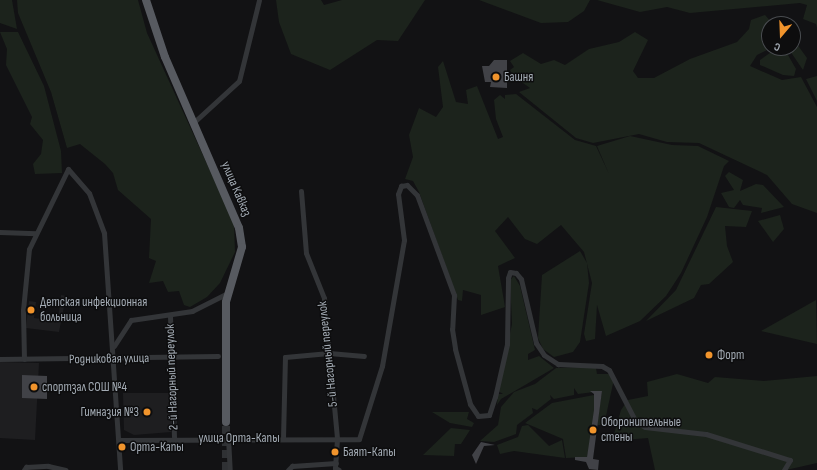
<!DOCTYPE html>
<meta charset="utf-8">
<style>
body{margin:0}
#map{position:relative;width:817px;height:470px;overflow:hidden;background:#121214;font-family:"Sofia Sans Condensed",sans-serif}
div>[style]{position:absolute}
.built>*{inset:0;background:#1e1e20}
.green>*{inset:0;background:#1c231c}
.building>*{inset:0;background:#414247}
.trunk-tunnel>*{height:8px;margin-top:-4px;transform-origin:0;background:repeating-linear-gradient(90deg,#2f3134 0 8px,transparent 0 12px)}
.minor>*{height:5px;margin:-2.5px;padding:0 2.5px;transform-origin:2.5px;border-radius:2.5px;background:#333538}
.trunk>*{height:8px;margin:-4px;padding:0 4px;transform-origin:4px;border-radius:4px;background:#575a60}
.dots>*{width:11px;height:11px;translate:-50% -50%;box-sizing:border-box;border:2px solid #0d0d0e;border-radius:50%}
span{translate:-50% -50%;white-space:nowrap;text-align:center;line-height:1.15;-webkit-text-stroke:3px #0d0d0e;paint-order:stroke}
.poi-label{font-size:13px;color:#a3abb4}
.left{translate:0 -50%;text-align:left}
.right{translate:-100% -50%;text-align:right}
.street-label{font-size:13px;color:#a3abb4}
.north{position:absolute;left:761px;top:16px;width:40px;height:40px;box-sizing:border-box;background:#0d0d0e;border:1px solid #494c50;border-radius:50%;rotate:199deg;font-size:11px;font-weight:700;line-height:16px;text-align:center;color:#a3abb4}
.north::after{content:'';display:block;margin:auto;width:14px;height:18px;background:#f1942c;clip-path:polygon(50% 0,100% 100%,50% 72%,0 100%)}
</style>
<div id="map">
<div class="built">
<div style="clip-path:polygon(61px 295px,66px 296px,59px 332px,26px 328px,29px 301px,36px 302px,34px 318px,58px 321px)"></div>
<div style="clip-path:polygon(0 362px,39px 363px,35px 440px,0 438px)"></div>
<div style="clip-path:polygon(123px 393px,172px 393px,171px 432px,134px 435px,124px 430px)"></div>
</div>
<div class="green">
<div style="clip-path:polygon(0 0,12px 0,17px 29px,0 23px)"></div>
<div style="clip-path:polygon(17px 0,138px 0,147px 33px,234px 223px,235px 252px,220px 283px,207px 297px,190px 307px,184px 305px,179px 291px,168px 292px,163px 281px,149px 283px,156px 261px,149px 258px,151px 219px,118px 190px,113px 173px,105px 164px,80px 144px,67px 148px,51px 92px,18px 13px)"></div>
<div style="clip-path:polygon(276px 0,321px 0,324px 5px,342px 0,425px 0,398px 41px,377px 40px,330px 70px,291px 54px,279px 22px)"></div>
<div style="clip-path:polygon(479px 0,590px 0,584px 11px,568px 22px,541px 23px)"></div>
<div style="clip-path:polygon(597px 0,817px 0,817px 28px,816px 24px,803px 19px,807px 5px,800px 3px,690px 13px,667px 7px,640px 12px)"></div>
<div style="clip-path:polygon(765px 15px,773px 24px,769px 24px,771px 48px,757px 55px,750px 66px,782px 80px,801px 77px,817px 107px,817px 213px,792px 204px,767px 175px,699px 143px,667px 142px,639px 134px,593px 143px,576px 138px,519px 92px,530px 88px,513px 76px,510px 70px,514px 67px,510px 61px,523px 53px,541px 64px,554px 60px,565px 65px,589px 49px,619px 42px,635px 32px,648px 40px,633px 71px,638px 78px,654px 78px,690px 59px,737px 42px,749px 29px,751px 20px)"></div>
<div style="clip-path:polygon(793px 26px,797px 34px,794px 40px,807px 58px,803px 70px,788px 48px,793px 48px)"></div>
<div style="clip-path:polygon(0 32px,18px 32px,44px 86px,61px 151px,62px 173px,35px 174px,33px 164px,41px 154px,43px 140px,30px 124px,32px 117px,6px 65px,7px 49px)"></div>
<div style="clip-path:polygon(777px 48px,784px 48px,796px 69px,794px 76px,783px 75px,760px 65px,760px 60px)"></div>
<div style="clip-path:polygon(443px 61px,456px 102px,468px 104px,466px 90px,477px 86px,498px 139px,503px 137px,496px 119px,494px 100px,500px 95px,505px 99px,505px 95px,516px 94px,575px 140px,596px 146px,609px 174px,597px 146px,630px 136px,672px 145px,698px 146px,729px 161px,724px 166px,707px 217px,681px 273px,666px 296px,640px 321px,606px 336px,597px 305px,595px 339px,586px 341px,584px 334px,592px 283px,584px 252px,561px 225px,537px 244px,525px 239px,508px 217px,495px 231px,515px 258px,498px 266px,505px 307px,481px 315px,481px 295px,463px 290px,462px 301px,458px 300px,419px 192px,413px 181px,405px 179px,413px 157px,409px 135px,419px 108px,436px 117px,443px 107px,438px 67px)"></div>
<div style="clip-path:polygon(817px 76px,817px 101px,806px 79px)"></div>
<div style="clip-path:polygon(729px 172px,743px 180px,740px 191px,756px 184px,763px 185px,784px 207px,761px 213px,762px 208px,743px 205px,740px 200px,734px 208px,729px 207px,721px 193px,734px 190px,725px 176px)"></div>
<div style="clip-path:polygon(716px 207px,752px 211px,746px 227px,725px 226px,727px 246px,733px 262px,709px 284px,701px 285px,694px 298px,646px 321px,676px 290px)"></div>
<div style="clip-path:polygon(780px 215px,784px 229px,773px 242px,758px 221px)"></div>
<div style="clip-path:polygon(580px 251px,587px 263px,589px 283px,580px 342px,573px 352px,554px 357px,543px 349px,538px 338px,542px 275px)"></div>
<div style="clip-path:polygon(514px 276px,520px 286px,535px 350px,528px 354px,528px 360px,539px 356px,554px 368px,501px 399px,497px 405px,498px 394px,503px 394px,498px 391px,512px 324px,510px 280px)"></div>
<div style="clip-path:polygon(816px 300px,817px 344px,761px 331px)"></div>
<div style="clip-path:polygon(583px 367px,596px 368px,597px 374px,610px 374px,614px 379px,604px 425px,597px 425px,602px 391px,578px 394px,574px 388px,574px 395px,554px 399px,550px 395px,551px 399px,537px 410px,532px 408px,533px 413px,517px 425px,516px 434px,494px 442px,480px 441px,498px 425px,501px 407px,514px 392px,535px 384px,556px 368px)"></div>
<div style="clip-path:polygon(677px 374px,708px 383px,715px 377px,764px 381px,817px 376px,817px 463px,786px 470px,655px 470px,648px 438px,612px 441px,621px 410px,628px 400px,648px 396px,647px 382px)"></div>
<div style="clip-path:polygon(594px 395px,594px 425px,587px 457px,566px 458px,563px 439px,525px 423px,552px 403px)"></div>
<div style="clip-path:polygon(432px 412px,469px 412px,467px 419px,474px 423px,472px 427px,450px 423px)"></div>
<div style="clip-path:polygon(528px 425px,549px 446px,562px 440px,565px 458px,514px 451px,500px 454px,497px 445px,518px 437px,522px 426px)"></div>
<div style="clip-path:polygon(451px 428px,470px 430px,461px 444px,455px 444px,454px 456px,423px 455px)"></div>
</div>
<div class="building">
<div style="clip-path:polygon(494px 60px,507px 60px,507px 88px,490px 87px,491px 82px,485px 82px,482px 66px,489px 66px)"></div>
<div style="clip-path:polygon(22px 375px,47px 376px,47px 399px,22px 398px)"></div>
<div style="clip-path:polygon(590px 391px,602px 391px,593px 459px,599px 460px,598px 470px,589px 469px,586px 462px,575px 460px,575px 457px,587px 457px,594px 410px,594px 394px)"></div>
<div style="clip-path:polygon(481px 442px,495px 445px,484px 446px,476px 464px,472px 455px)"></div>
</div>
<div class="trunk-tunnel">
<div style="left:226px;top:470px;width:48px;rotate:-90deg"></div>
</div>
<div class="minor">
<div style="left:193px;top:123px;width:62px;rotate:-42.4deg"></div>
<div style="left:239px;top:81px;width:83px;rotate:-76.1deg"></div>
<div style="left:301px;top:191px;width:62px;rotate:85.4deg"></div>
<div style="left:306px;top:253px;width:48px;rotate:68.2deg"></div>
<div style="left:324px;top:298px;width:142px;rotate:84.7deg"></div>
<div style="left:337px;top:439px;width:29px;rotate:94deg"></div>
<div style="left:335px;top:468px;width:4px;rotate:27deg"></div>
<div style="left:0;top:232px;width:36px;rotate:2deg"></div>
<div style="left:170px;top:316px;width:121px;rotate:88.1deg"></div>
<div style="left:114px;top:346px;width:31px;rotate:-57deg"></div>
<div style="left:131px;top:320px;width:62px;rotate:-8.4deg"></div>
<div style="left:192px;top:311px;width:40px;rotate:-26.6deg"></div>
<div style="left:0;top:359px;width:218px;rotate:-0.8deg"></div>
<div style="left:24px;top:359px;width:49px;rotate:-91.2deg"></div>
<div style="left:23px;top:310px;width:61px;rotate:-84.4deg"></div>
<div style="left:29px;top:249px;width:89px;rotate:-64deg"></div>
<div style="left:68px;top:169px;width:32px;rotate:49deg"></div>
<div style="left:89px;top:193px;width:43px;rotate:69.4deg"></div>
<div style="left:104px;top:233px;width:238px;rotate:86.1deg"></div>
<div style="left:228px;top:437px;width:33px;rotate:87deg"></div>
<div style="left:283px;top:438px;width:81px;rotate:-88.6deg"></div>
<div style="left:285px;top:357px;width:44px;rotate:-5.2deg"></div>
<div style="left:329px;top:353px;width:35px;rotate:5deg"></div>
<div style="left:120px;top:440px;width:239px;rotate:-0.2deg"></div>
<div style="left:359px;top:439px;width:77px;rotate:-72.5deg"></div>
<div style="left:382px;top:366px;width:128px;rotate:-80.1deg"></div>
<div style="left:404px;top:240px;width:46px;rotate:-97.4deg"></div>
<div style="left:398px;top:194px;width:9px;rotate:-69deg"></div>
<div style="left:401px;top:186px;width:6px;rotate:-9deg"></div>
<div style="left:407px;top:185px;width:14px;rotate:45deg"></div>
<div style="left:417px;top:195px;width:107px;rotate:69.7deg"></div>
<div style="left:454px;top:295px;width:34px;rotate:93deg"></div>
<div style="left:452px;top:329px;width:20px;rotate:81deg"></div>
<div style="left:455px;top:349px;width:57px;rotate:74.7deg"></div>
<div style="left:470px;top:404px;width:14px;rotate:56deg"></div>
<div style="left:478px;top:416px;width:11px;rotate:-5deg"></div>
<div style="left:489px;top:415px;width:19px;rotate:-72deg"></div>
<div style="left:495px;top:397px;width:54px;rotate:-77.2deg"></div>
<div style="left:507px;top:344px;width:66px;rotate:-89.1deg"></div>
<div style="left:508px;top:278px;width:6px;rotate:-72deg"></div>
<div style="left:510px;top:272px;width:6px;rotate:9deg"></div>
<div style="left:516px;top:273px;width:8px;rotate:50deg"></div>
<div style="left:521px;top:279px;width:66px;rotate:76.8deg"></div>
<div style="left:536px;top:343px;width:14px;rotate:56deg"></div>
<div style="left:544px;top:355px;width:17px;rotate:33deg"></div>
<div style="left:558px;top:364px;width:44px;rotate:2.6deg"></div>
<div style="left:602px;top:366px;width:8px;rotate:30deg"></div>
<div style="left:609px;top:370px;width:59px;rotate:62.6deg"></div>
<div style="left:636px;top:422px;width:10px;rotate:29deg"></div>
<div style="left:645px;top:427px;width:61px;rotate:6.5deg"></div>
<div style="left:706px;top:434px;width:88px;rotate:17.2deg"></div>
<div style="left:790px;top:460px;width:12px;rotate:121deg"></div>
<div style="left:24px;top:470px;width:4px;rotate:-56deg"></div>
<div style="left:26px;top:467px;width:22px;rotate:-3deg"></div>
<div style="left:48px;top:466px;width:18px;rotate:13deg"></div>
<div style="left:288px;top:470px;width:6px;rotate:-45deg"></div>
<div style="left:292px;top:466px;width:44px;rotate:-3.9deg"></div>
</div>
<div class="trunk">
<div style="left:146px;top:0;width:60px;rotate:71.6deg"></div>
<div style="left:165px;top:57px;width:186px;rotate:66.6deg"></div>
<div style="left:239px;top:228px;width:19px;rotate:81deg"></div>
<div style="left:242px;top:247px;width:57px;rotate:106.2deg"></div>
<div style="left:226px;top:302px;width:120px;rotate:90deg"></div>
</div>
<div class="dots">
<div style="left:496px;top:77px;background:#f1942c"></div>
<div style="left:31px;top:310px;background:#f1942c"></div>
<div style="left:709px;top:355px;background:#f1942c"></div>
<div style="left:34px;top:387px;background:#f1942c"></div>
<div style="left:147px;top:412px;background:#f1942c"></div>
<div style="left:593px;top:430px;background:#f1942c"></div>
<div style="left:122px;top:447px;background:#f1942c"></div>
<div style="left:335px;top:452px;background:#f1942c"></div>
</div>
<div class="poi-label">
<span class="left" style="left:504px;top:77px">Башня</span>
<span class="left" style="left:40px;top:310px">Детская инфекционная<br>больница</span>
<span class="left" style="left:717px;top:355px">Форт</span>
<span class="left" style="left:42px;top:387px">спортзал СОШ №4</span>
<span class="right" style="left:139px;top:412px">Гимназия №3</span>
<span class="left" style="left:601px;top:430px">Оборонительные<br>стены</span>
<span class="left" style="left:130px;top:447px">Орта-Капы</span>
<span class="left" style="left:343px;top:452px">Баят-Капы</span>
</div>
<div class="street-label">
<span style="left:236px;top:189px;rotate:67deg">улица Кавказ</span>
<span style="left:328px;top:354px;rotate:-96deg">5-й Нагорный переулок</span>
<span style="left:109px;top:359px;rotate:-1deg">Родниковая улица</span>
<span style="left:172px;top:377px;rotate:-92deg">2-й Нагорный переулок</span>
<span style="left:239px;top:438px">улица Орта-Капы</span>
</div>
<div class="north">С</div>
</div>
